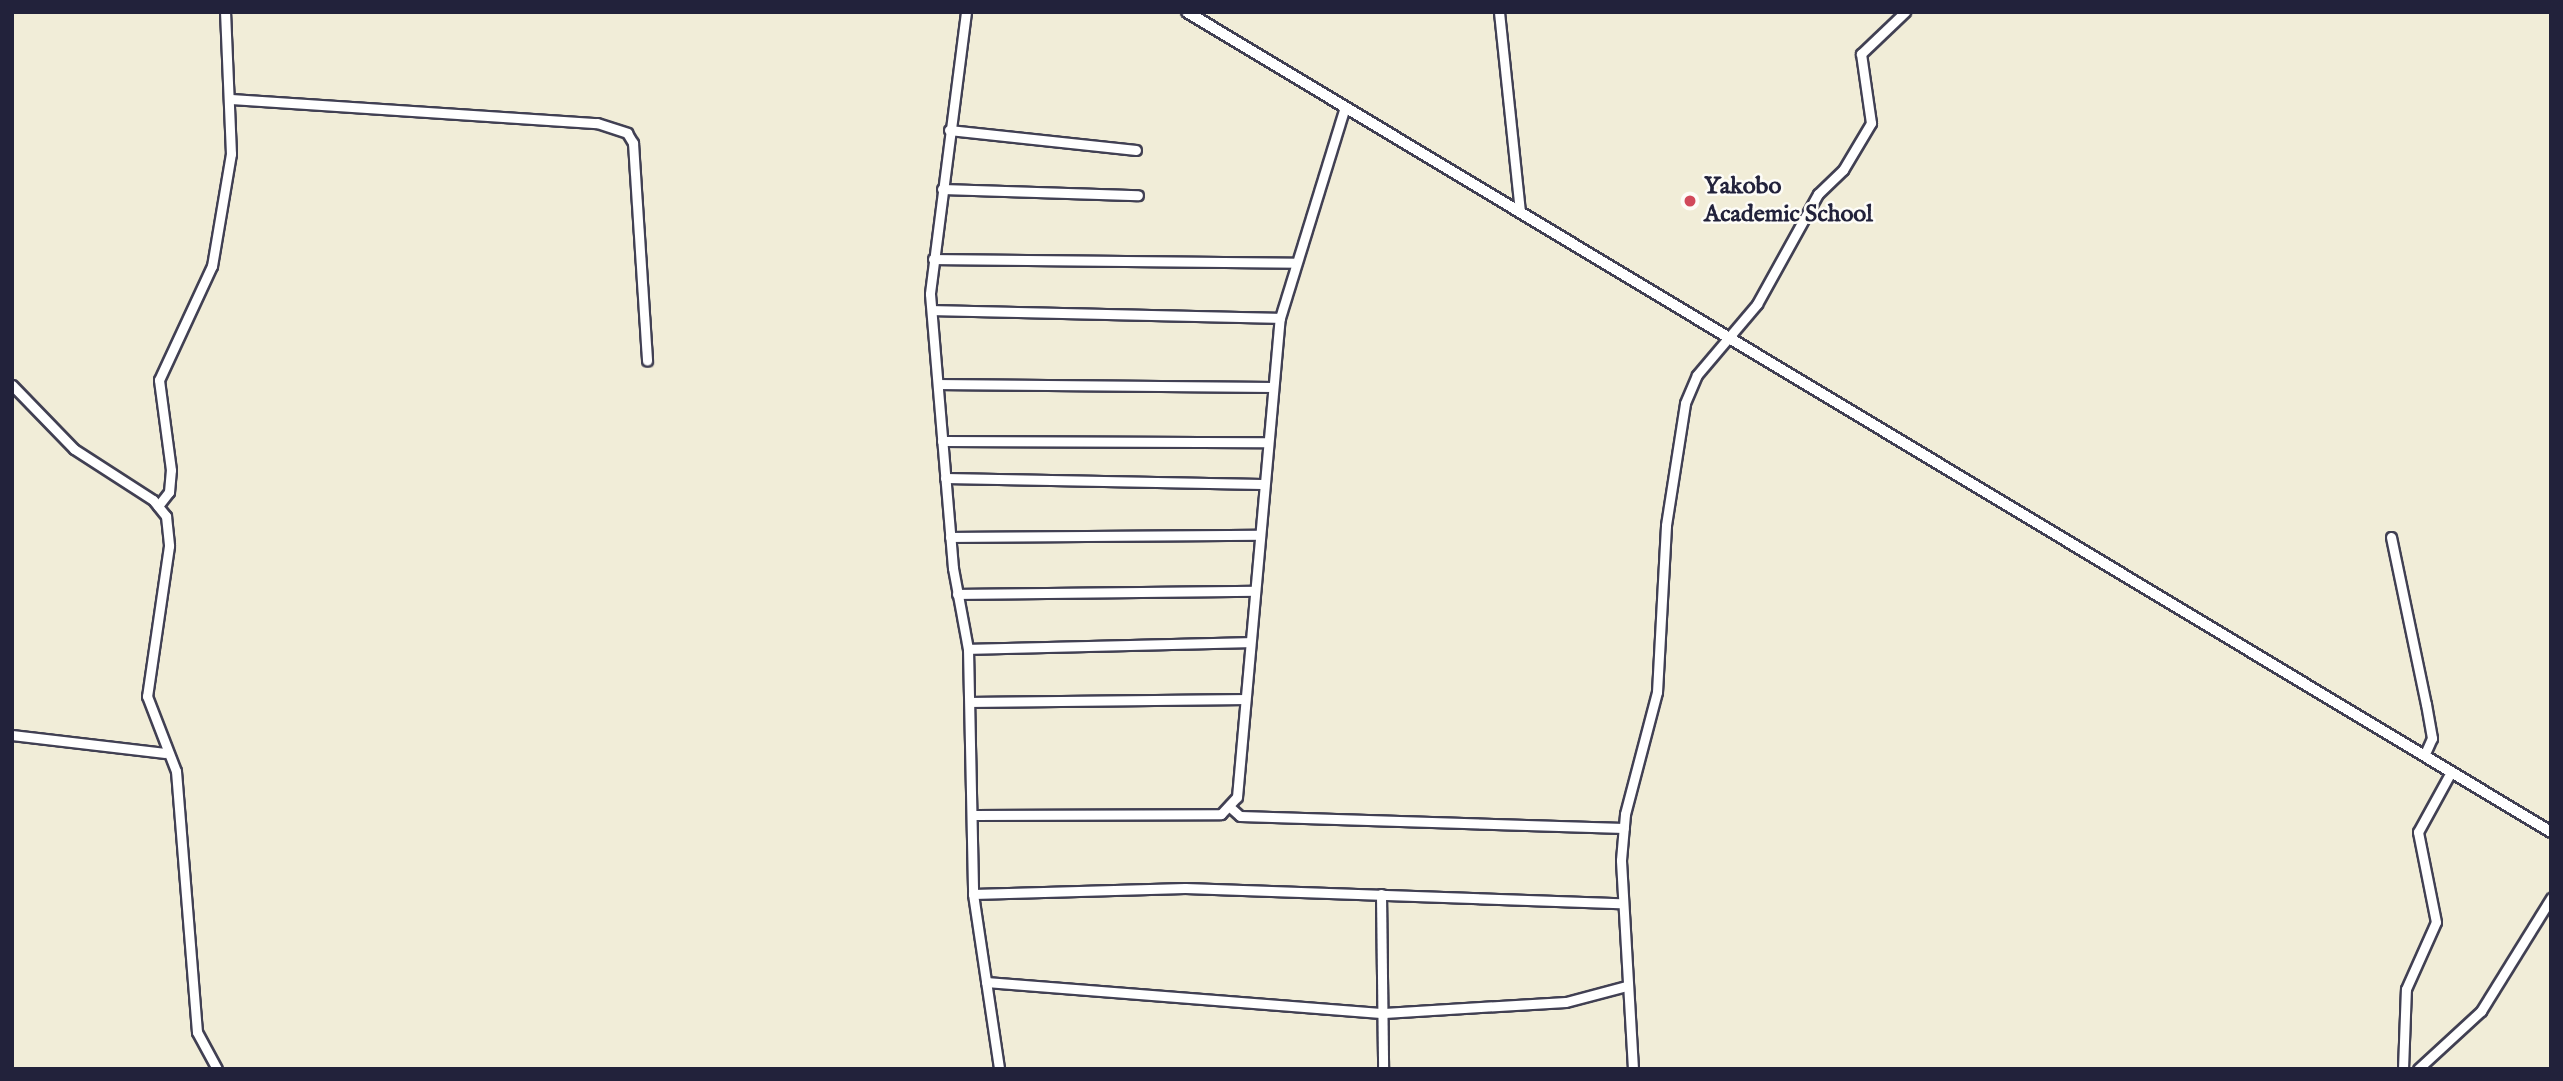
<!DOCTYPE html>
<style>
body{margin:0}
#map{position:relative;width:2563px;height:1081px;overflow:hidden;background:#f1edd8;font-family:"IM FELL English",serif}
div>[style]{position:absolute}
.roads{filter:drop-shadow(2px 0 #414053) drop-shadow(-2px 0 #414053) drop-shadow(0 2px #414053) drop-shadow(0 -2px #414053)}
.minor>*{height:9px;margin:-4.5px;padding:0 4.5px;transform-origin:4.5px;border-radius:4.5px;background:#fff}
.tertiary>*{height:10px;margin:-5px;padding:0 5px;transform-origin:5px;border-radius:5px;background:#fff}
.dots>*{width:19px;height:19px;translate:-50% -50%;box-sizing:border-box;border:4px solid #fdfcf7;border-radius:50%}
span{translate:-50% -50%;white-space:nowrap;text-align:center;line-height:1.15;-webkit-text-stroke:5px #fdfcf7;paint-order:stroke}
.poi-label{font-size:24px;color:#22223b;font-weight:700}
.left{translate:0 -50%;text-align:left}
.frame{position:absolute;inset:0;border:14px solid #22223b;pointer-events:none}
</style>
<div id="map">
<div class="roads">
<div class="minor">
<div style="left:966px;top:12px;width:284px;rotate:97.3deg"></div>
<div style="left:930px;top:294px;width:275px;rotate:85.2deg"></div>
<div style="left:953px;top:568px;width:82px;rotate:79.5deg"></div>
<div style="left:968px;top:649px;width:245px;rotate:88.8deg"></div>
<div style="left:973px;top:894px;width:177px;rotate:81.5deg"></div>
<div style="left:1499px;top:12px;width:201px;rotate:84deg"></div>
<div style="left:231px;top:99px;width:367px;rotate:3.8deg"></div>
<div style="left:597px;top:123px;width:32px;rotate:18deg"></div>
<div style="left:627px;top:133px;width:12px;rotate:59deg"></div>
<div style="left:633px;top:143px;width:218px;rotate:86.3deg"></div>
<div style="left:949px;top:130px;width:188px;rotate:6.1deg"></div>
<div style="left:942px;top:189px;width:196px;rotate:1.8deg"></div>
<div style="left:933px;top:259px;width:360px;rotate:0.6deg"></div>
<div style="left:933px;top:310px;width:347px;rotate:1.3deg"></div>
<div style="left:939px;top:384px;width:330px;rotate:0.5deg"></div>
<div style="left:12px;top:385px;width:89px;rotate:45.9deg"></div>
<div style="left:74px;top:449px;width:94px;rotate:32.8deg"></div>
<div style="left:153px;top:500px;width:21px;rotate:51deg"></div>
<div style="left:166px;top:516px;width:30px;rotate:84deg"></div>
<div style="left:169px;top:546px;width:152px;rotate:98.3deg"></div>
<div style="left:147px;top:696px;width:80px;rotate:68.9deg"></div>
<div style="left:176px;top:771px;width:262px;rotate:85.4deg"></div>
<div style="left:197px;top:1032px;width:42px;rotate:61.6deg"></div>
<div style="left:942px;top:441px;width:323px;rotate:0.2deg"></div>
<div style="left:945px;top:478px;width:317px;rotate:1.1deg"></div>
<div style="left:158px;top:506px;width:18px;rotate:-52deg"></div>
<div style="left:169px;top:492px;width:22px;rotate:-85deg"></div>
<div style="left:171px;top:470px;width:91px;rotate:-97.6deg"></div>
<div style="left:159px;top:380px;width:126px;rotate:-65.1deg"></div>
<div style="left:212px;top:266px;width:114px;rotate:-80.4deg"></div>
<div style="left:231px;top:154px;width:142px;rotate:-92.4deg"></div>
<div style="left:950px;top:537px;width:308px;rotate:-0.4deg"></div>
<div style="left:2391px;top:537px;width:171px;rotate:78.2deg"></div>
<div style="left:2426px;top:704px;width:35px;rotate:80deg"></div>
<div style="left:2432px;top:738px;width:17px;rotate:114deg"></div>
<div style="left:957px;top:594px;width:297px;rotate:-0.6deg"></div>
<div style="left:968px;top:649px;width:282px;rotate:-1.4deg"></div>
<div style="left:971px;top:702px;width:273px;rotate:-0.6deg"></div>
<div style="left:12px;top:735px;width:154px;rotate:6.7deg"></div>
<div style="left:1231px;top:808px;width:12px;rotate:42deg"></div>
<div style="left:1240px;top:816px;width:384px;rotate:1.8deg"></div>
<div style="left:973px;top:815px;width:248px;rotate:-0.2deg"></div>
<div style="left:1221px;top:814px;width:23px;rotate:-47deg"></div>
<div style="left:1237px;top:797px;width:481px;rotate:-84.9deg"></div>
<div style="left:1280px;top:318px;width:221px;rotate:-72.9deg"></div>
<div style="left:973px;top:894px;width:212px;rotate:-1.6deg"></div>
<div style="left:1185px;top:888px;width:435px;rotate:2deg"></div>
<div style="left:1381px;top:894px;width:175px;rotate:89.3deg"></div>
<div style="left:986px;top:982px;width:399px;rotate:4.5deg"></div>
<div style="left:1384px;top:1013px;width:182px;rotate:-3.5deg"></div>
<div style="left:1566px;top:1002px;width:62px;rotate:-14.9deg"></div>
<div style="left:1633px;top:1069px;width:209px;rotate:-93.3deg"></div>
<div style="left:1621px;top:860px;width:46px;rotate:-85deg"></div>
<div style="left:1625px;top:814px;width:126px;rotate:-75.3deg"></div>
<div style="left:1657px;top:692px;width:167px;rotate:-86.9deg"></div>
<div style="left:1666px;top:525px;width:123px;rotate:-81.1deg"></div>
<div style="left:1685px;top:403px;width:30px;rotate:-67deg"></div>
<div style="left:1697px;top:375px;width:93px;rotate:-49.8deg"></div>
<div style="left:1757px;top:304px;width:126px;rotate:-61deg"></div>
<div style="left:1818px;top:194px;width:35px;rotate:-44deg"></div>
<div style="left:1843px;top:170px;width:55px;rotate:-59.2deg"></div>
<div style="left:1871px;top:123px;width:70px;rotate:-98.2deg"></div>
<div style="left:1861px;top:54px;width:61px;rotate:-43.7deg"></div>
<div style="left:2403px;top:1069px;width:80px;rotate:-87.9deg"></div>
<div style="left:2406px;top:989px;width:73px;rotate:-65.9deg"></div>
<div style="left:2436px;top:922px;width:92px;rotate:-101.3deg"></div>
<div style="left:2418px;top:832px;width:68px;rotate:-61.2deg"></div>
<div style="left:2418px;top:1069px;width:86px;rotate:-42.6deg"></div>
<div style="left:2481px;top:1011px;width:133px;rotate:-58.2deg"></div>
</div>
<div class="tertiary">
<div style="left:1187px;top:12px;width:1592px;rotate:31.01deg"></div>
</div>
</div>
<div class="dots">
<div style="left:1690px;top:201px;background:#d1495b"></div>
</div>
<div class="poi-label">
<span class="left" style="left:1704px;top:201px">Yakobo<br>Academic School</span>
</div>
<div class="frame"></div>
</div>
